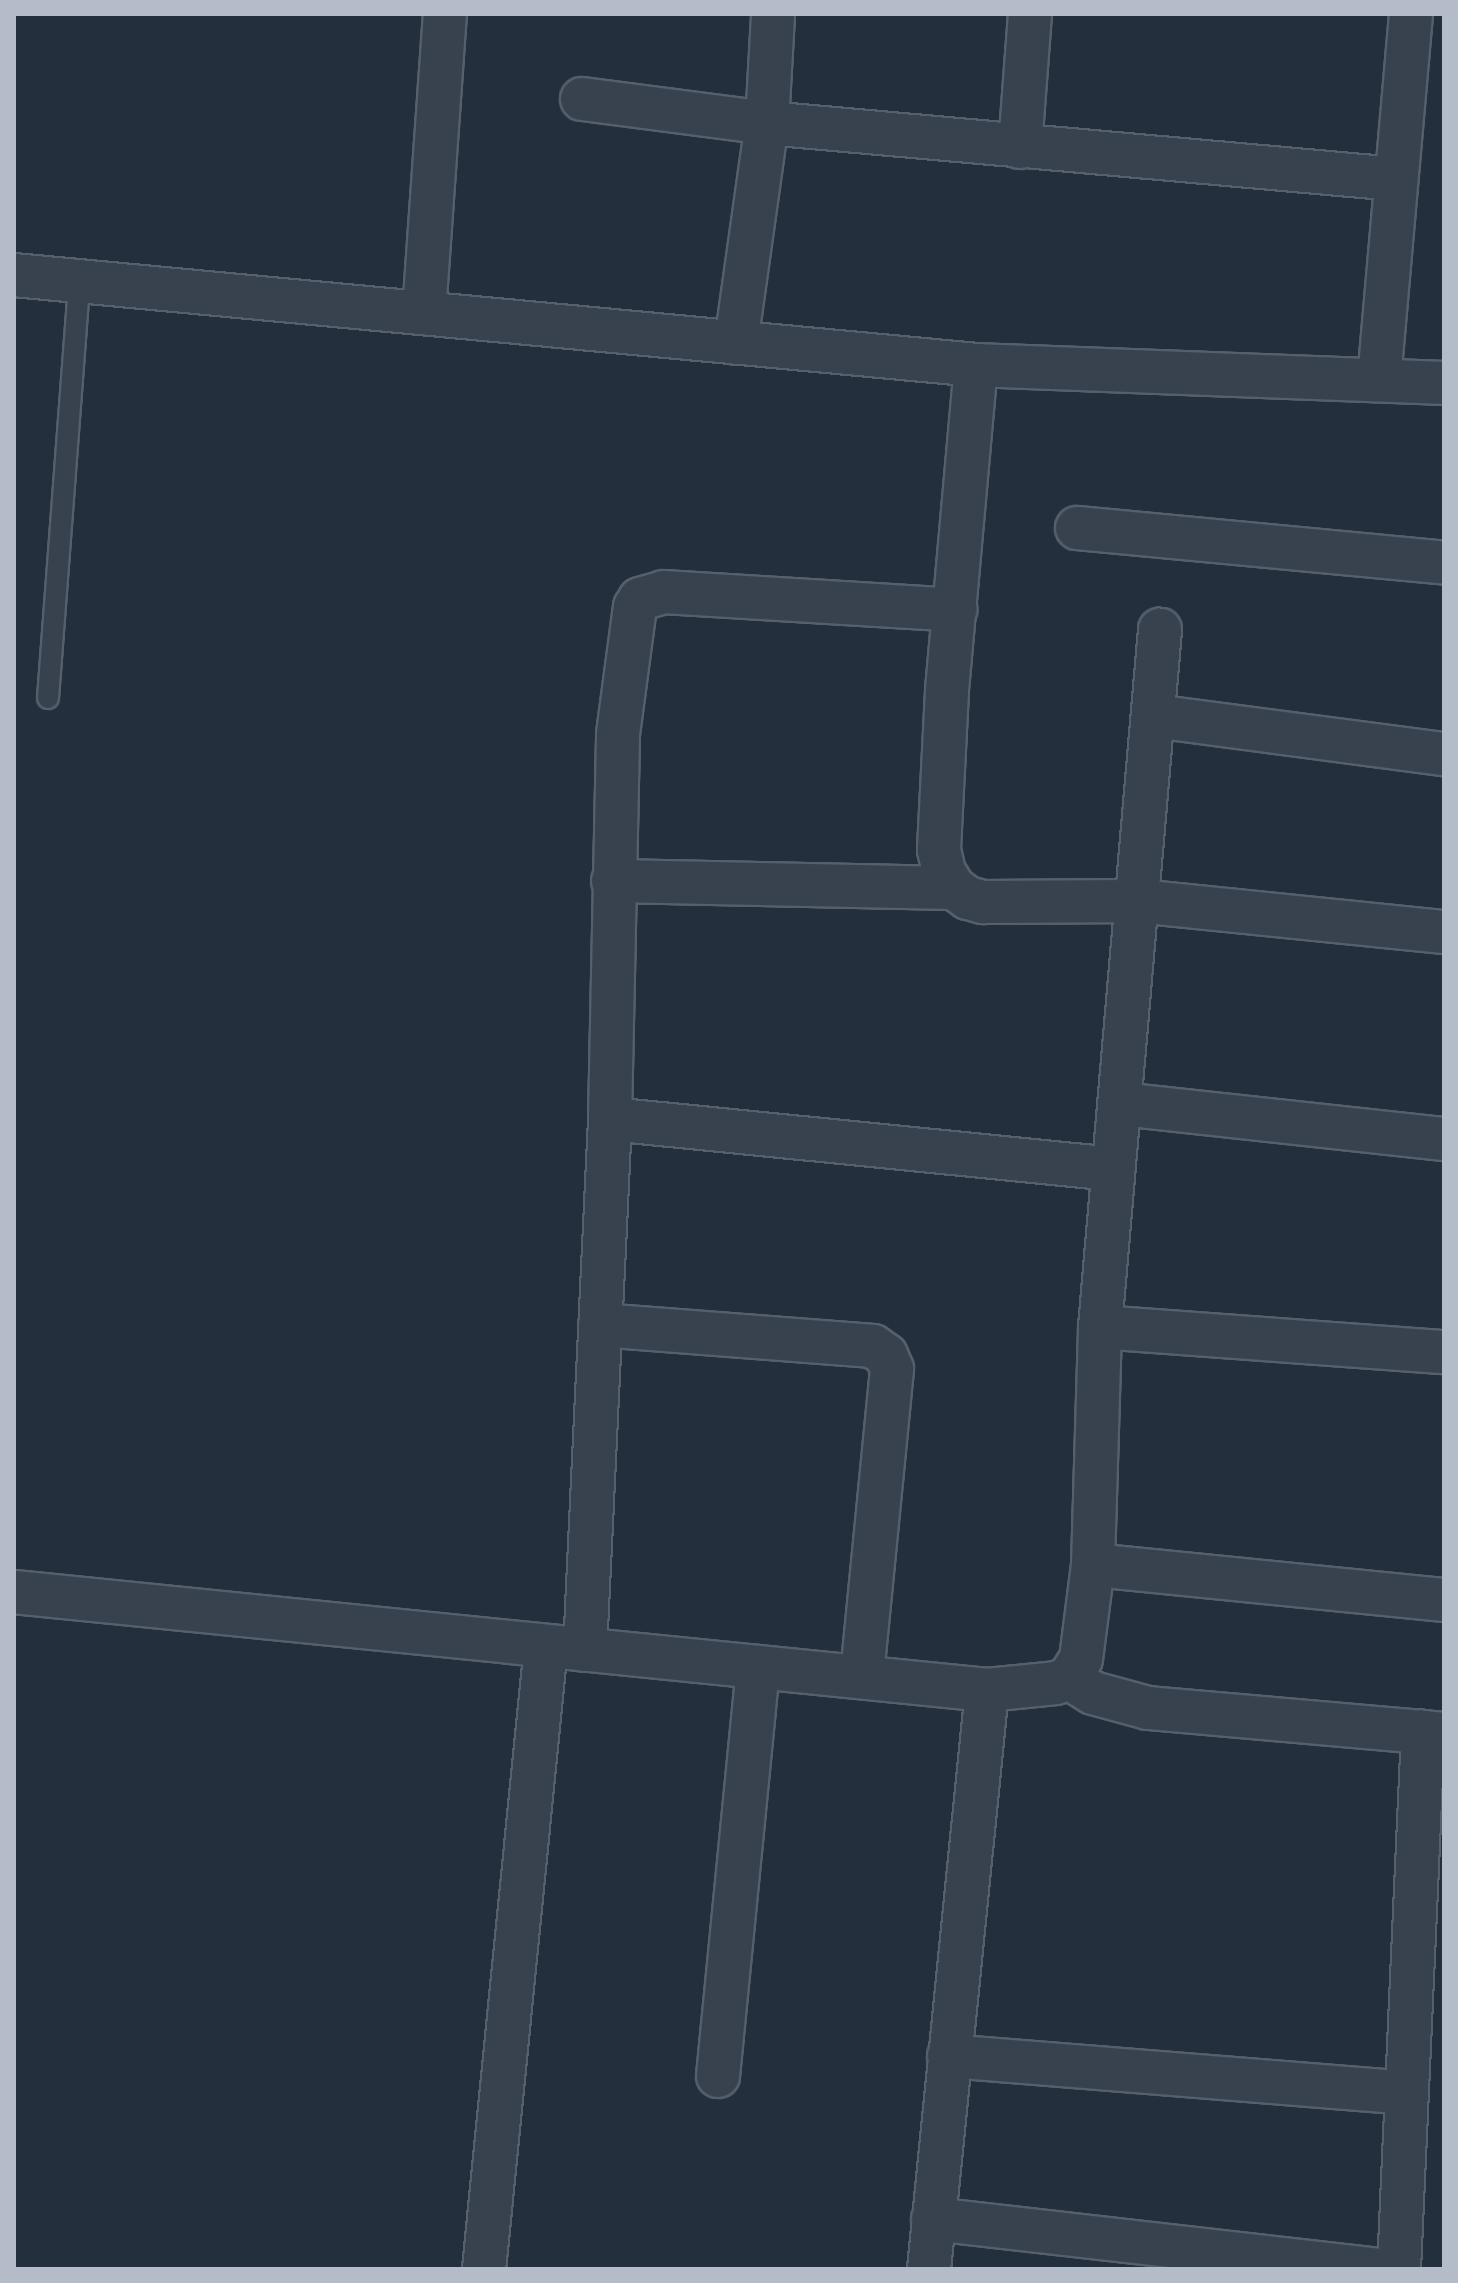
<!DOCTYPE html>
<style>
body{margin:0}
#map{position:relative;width:1458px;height:2283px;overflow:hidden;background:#242f3e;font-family:"DejaVu Sans",sans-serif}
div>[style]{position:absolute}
.roads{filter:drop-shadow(2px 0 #565f6c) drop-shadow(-2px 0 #565f6c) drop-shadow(0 2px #565f6c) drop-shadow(0 -2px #565f6c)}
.lane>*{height:20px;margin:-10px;padding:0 10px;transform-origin:10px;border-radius:10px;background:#38414e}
.street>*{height:42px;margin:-21px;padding:0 21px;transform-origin:21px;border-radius:21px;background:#38414e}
span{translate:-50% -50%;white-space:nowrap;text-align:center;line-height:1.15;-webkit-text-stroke:7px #1d2633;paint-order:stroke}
.frame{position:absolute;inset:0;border:16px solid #b4bcc9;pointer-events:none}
</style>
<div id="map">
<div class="roads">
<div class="lane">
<div style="left:48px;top:698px;width:418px;rotate:-85.7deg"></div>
</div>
<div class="street">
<div style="left:582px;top:99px;width:187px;rotate:7.4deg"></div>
<div style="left:767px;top:123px;width:631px;rotate:5.09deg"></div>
<div style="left:1020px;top:147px;width:133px;rotate:-85.7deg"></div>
<div style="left:14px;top:275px;width:966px;rotate:5.34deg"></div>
<div style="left:976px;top:365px;width:468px;rotate:2.2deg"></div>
<div style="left:424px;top:313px;width:300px;rotate:-86deg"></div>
<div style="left:736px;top:343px;width:222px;rotate:-82deg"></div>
<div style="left:767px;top:123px;width:109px;rotate:-86.8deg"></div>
<div style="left:976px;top:365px;width:327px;rotate:95.1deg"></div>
<div style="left:947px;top:691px;width:159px;rotate:92.9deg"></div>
<div style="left:939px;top:850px;width:23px;rotate:77deg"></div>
<div style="left:944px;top:872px;width:19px;rotate:58deg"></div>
<div style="left:954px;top:888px;width:17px;rotate:36deg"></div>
<div style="left:968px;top:898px;width:16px;rotate:15deg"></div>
<div style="left:983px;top:902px;width:155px;rotate:-0.4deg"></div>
<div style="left:1138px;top:901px;width:308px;rotate:5.8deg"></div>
<div style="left:1379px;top:380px;width:367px;rotate:-85deg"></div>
<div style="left:1077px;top:528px;width:369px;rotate:5.4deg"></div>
<div style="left:1154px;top:716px;width:292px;rotate:7.5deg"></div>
<div style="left:613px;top:881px;width:341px;rotate:1.2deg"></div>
<div style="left:1120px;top:1104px;width:326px;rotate:6.2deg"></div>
<div style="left:610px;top:1119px;width:506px;rotate:5.67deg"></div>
<div style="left:600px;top:1325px;width:274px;rotate:4.4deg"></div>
<div style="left:873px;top:1346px;width:16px;rotate:35deg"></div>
<div style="left:886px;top:1355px;width:15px;rotate:67deg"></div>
<div style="left:892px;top:1369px;width:309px;rotate:95.6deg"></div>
<div style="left:1100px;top:1327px;width:345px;rotate:4.2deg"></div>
<div style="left:1093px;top:1565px;width:238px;rotate:-88.3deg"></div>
<div style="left:1100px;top:1327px;width:700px;rotate:-85.08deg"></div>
<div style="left:14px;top:1592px;width:978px;rotate:5.75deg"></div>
<div style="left:987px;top:1690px;width:69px;rotate:-5.8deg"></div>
<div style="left:1056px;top:1683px;width:14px;rotate:-21deg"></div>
<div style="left:1069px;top:1678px;width:22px;rotate:-58deg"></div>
<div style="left:1081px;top:1659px;width:95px;rotate:-82.7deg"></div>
<div style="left:1093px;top:1565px;width:353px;rotate:5.7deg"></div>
<div style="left:585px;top:1650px;width:532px;rotate:-87.3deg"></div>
<div style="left:610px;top:1119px;width:385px;rotate:-88.8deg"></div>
<div style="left:618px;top:734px;width:128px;rotate:-82.4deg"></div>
<div style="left:635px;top:607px;width:9px;rotate:-58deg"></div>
<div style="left:640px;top:599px;width:25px;rotate:-16deg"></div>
<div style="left:664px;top:592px;width:292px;rotate:3.5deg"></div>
<div style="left:1069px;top:1678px;width:28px;rotate:32deg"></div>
<div style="left:1093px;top:1693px;width:57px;rotate:15.3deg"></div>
<div style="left:1148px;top:1708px;width:297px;rotate:5deg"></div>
<div style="left:949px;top:2056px;width:459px;rotate:4.6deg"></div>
<div style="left:718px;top:2076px;width:411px;rotate:-84.4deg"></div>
<div style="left:933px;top:2219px;width:445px;rotate:6.5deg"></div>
<div style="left:484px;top:2269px;width:626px;rotate:-84.32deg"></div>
<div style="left:929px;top:2269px;width:582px;rotate:-84.28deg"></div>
<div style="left:1399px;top:2269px;width:538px;rotate:-87.44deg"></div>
</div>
</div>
<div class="frame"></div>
</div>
